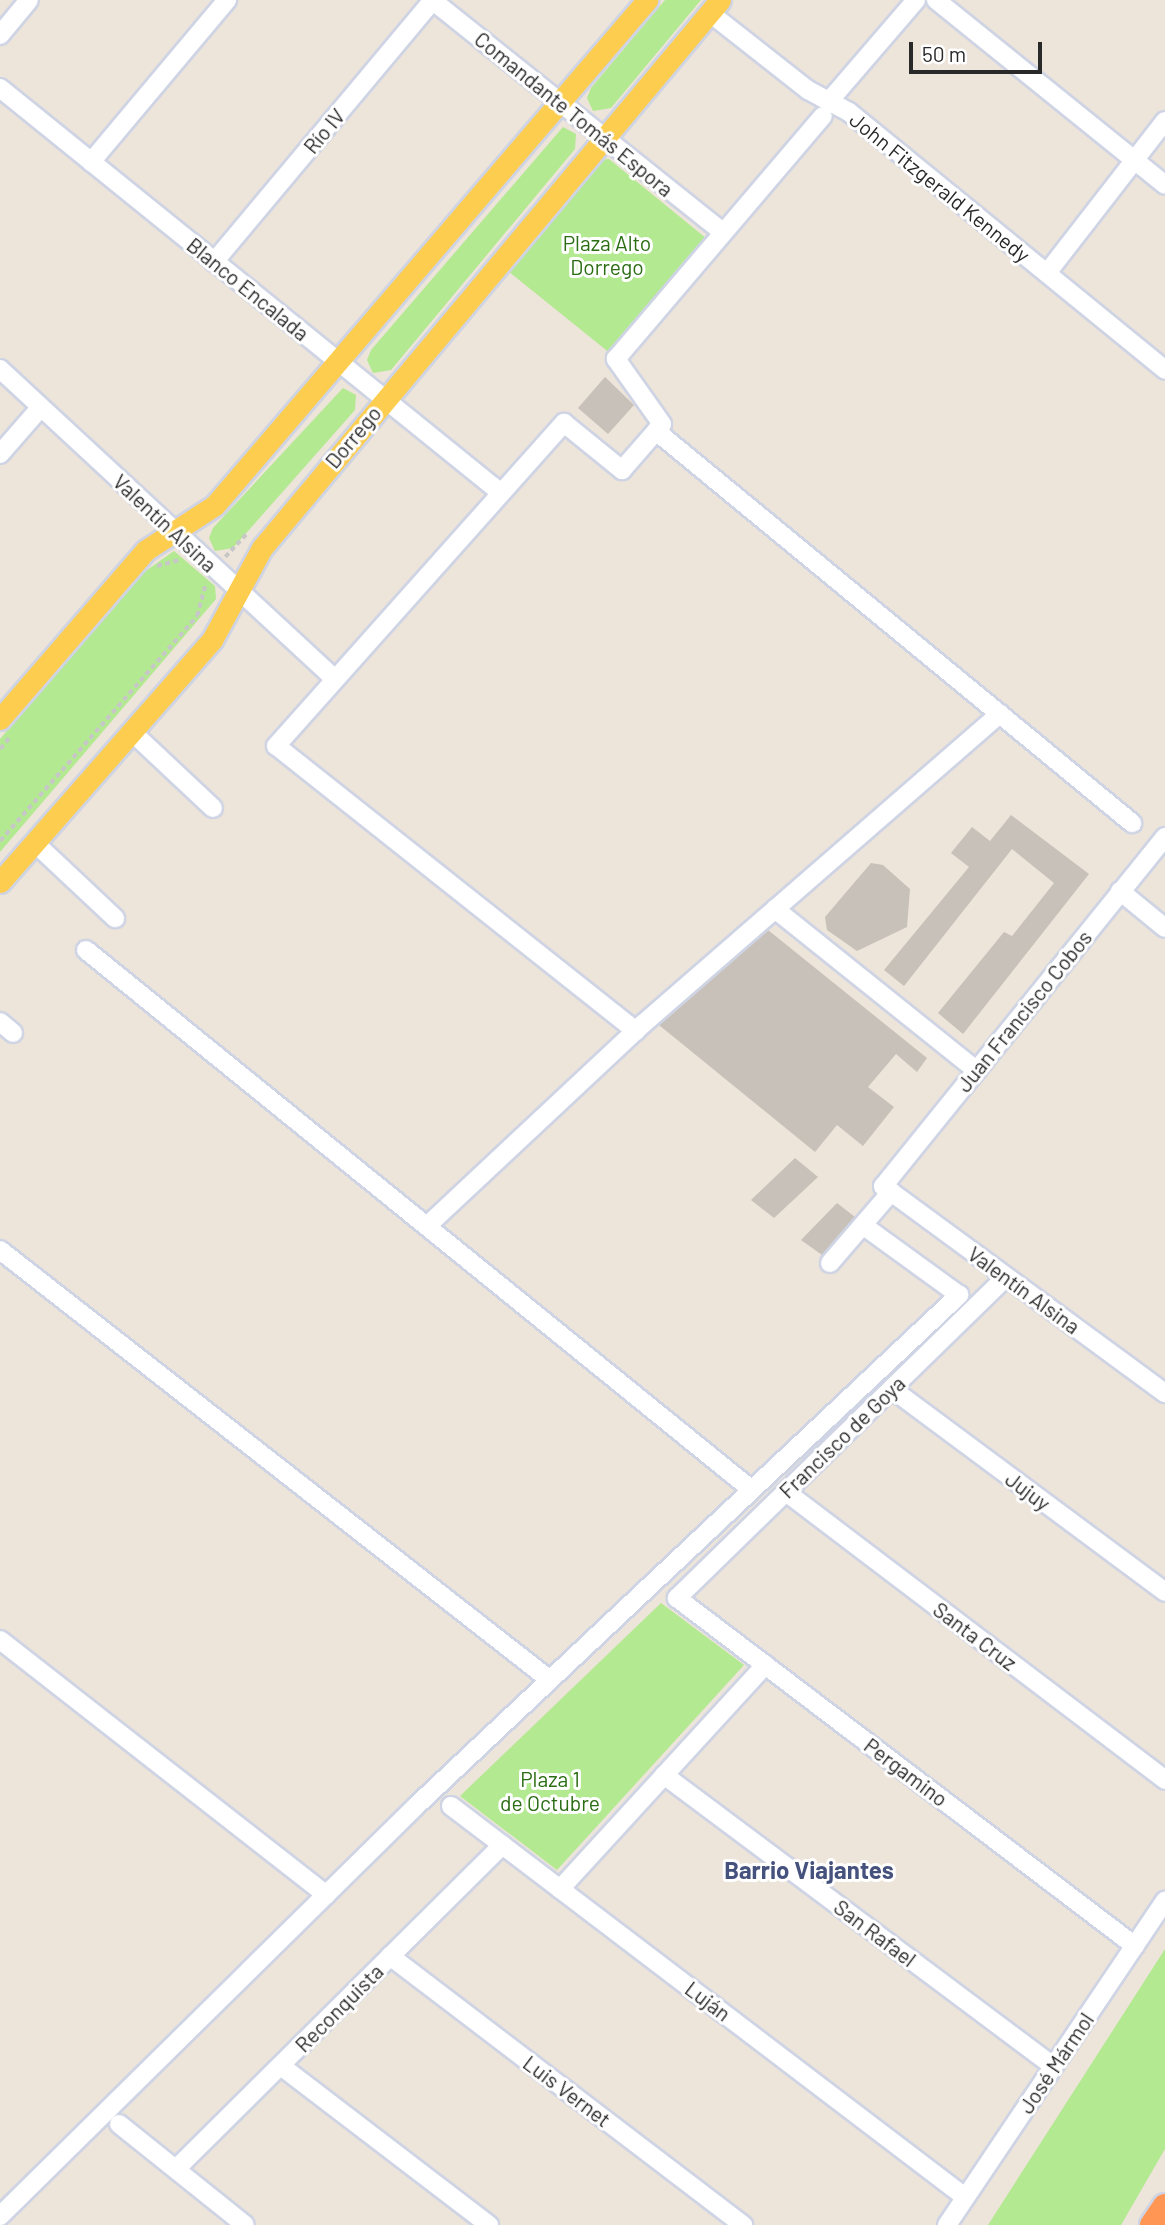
<!DOCTYPE html>
<meta charset="utf-8">
<style>
body{margin:0}
#map{position:relative;width:1165px;height:2225px;overflow:hidden;background:#ede4da;font-family:Barlow,sans-serif}
div>[style]{position:absolute}
.green>*{inset:0;background:#b3e991}
.building>*{inset:0;background:#c8c1ba}
.path>*{height:3.5px;margin-top:-1.75px;transform-origin:0;background:repeating-linear-gradient(90deg,#c7c7c7 0 5px,transparent 0 8.5px)}
.roads{filter:drop-shadow(2px 0 #cfd4e4) drop-shadow(-2px 0 #cfd4e4) drop-shadow(0 2px #cfd4e4) drop-shadow(0 -2px #cfd4e4)}
.minor>*{height:18px;margin:-9px;padding:0 9px;transform-origin:9px;border-radius:9px;background:#fff}
.major>*{height:21px;margin:-10.5px;padding:0 10.5px;transform-origin:10.5px;border-radius:10.5px;background:#fdcd4f}
.highway>*{height:24px;margin:-12px;padding:0 12px;transform-origin:12px;border-radius:12px;background:#ff9653}
span{translate:-50% -50%;white-space:nowrap;text-align:center;line-height:1.15;-webkit-text-stroke:6px #fff;paint-order:stroke}
.street-label{font-size:21px;color:#292929}
.park-label{font-size:21px;color:#2a6d13}
.quarter-label{font-size:24px;color:#46527e;font-weight:700}
.scale{position:absolute;left:909px;top:42px;width:133px;height:32px;box-sizing:border-box;border:4px solid #292929;border-top:0;padding-left:9px;font-size:21px;line-height:24px;white-space:nowrap;color:#292929;-webkit-text-stroke:5px #fff;paint-order:stroke}
</style>
<div id="map">
<div class="green">
<div style="clip-path:polygon(665px 0,701px 0,611px 108px,593px 111px,587px 98px,591px 88px)"></div>
<div style="clip-path:polygon(563px 127px,576px 134px,575px 149px,391px 370px,373px 373px,367px 360px,371px 350px)"></div>
<div style="clip-path:polygon(609px 159px,707px 239px,611px 354px,508px 271px,599px 160px)"></div>
<div style="clip-path:polygon(343px 388px,356px 395px,355px 410px,233px 548px,215px 551px,209px 538px,213px 528px)"></div>
<div style="clip-path:polygon(174px 551px,215px 586px,216px 599px,0 852px,0 739px,140px 575px)"></div>
<div style="clip-path:polygon(661px 1603px,744px 1665px,557px 1870px,460px 1796px)"></div>
<div style="clip-path:polygon(1165px 1949px,1165px 2149px,1121px 2225px,988px 2225px)"></div>
</div>
<div class="building">
<div style="clip-path:polygon(605px 377px,634px 405px,608px 434px,578px 408px)"></div>
<div style="clip-path:polygon(1011px 815px,1089px 874px,963px 1034px,938px 1013px,1004px 932px,1012px 936px,1054px 883px,1012px 849px,904px 986px,884px 970px,969px 867px,951px 853px,972px 827px,990px 841px)"></div>
<div style="clip-path:polygon(871px 863px,883px 865px,910px 889px,907px 927px,857px 951px,827px 930px,825px 917px)"></div>
<div style="clip-path:polygon(768px 930px,927px 1058px,917px 1072px,896px 1054px,868px 1087px,894px 1107px,863px 1146px,837px 1125px,815px 1152px,659px 1025px)"></div>
<div style="clip-path:polygon(795px 1158px,818px 1177px,774px 1218px,751px 1200px)"></div>
<div style="clip-path:polygon(837px 1203px,855px 1217px,822px 1255px,801px 1240px)"></div>
</div>
<div class="path">
<div style="left:225px;top:557px;width:34px;rotate:-47deg"></div>
<div style="left:157px;top:566px;width:24px;rotate:-15deg"></div>
<div style="left:0;top:749px;width:17px;rotate:-50deg"></div>
<div style="left:0;top:841px;width:299px;rotate:-48.8deg"></div>
<div style="left:197px;top:616px;width:34px;rotate:-75deg"></div>
</div>
<div class="roads">
<div class="minor">
<div style="left:432px;top:0;width:364px;rotate:38.6deg"></div>
<div style="left:936px;top:0;width:294px;rotate:38.9deg"></div>
<div style="left:710px;top:13px;width:125px;rotate:38.2deg"></div>
<div style="left:808px;top:90px;width:47px;rotate:28.2deg"></div>
<div style="left:849px;top:112px;width:408px;rotate:39.2deg"></div>
<div style="left:0;top:35px;width:45px;rotate:-50.4deg"></div>
<div style="left:0;top:88px;width:638px;rotate:38.95deg"></div>
<div style="left:830px;top:100px;width:132px;rotate:-49.3deg"></div>
<div style="left:91px;top:162px;width:212px;rotate:-50deg"></div>
<div style="left:214px;top:262px;width:341px;rotate:-50.1deg"></div>
<div style="left:1047px;top:273px;width:192px;rotate:-52.2deg"></div>
<div style="left:0;top:369px;width:451px;rotate:42.8deg"></div>
<div style="left:656px;top:431px;width:617px;rotate:39.47deg"></div>
<div style="left:0;top:454px;width:62px;rotate:-48.9deg"></div>
<div style="left:132px;top:732px;width:111px;rotate:43.2deg"></div>
<div style="left:1165px;top:837px;width:449px;rotate:128.9deg"></div>
<div style="left:883px;top:1186px;width:350px;rotate:36.3deg"></div>
<div style="left:35px;top:843px;width:110px;rotate:43.2deg"></div>
<div style="left:1120px;top:891px;width:58px;rotate:39.4deg"></div>
<div style="left:775px;top:909px;width:258px;rotate:38.7deg"></div>
<div style="left:86px;top:950px;width:857px;rotate:39.04deg"></div>
<div style="left:0;top:1022px;width:17px;rotate:40deg"></div>
<div style="left:636px;top:1031px;width:459px;rotate:-141.6deg"></div>
<div style="left:276px;top:746px;width:433px;rotate:-48.3deg"></div>
<div style="left:564px;top:423px;width:75px;rotate:39deg"></div>
<div style="left:622px;top:470px;width:52px;rotate:-48.9deg"></div>
<div style="left:656px;top:431px;width:9px;rotate:-49deg"></div>
<div style="left:662px;top:424px;width:80px;rotate:-125.3deg"></div>
<div style="left:616px;top:359px;width:319px;rotate:-49.6deg"></div>
<div style="left:427px;top:1226px;width:296px;rotate:-43.1deg"></div>
<div style="left:643px;top:1024px;width:473px;rotate:-41deg"></div>
<div style="left:0;top:1250px;width:698px;rotate:38.02deg"></div>
<div style="left:830px;top:1263px;width:94px;rotate:-49.3deg"></div>
<div style="left:1006px;top:1277px;width:460px;rotate:135.7deg"></div>
<div style="left:677px;top:1598px;width:575px;rotate:37.23deg"></div>
<div style="left:892px;top:1389px;width:340px;rotate:36.6deg"></div>
<div style="left:786px;top:1492px;width:476px;rotate:37.2deg"></div>
<div style="left:0;top:1640px;width:414px;rotate:38deg"></div>
<div style="left:664px;top:1775px;width:486px;rotate:36.8deg"></div>
<div style="left:451px;top:1806px;width:646px;rotate:37.26deg"></div>
<div style="left:560px;top:1889px;width:304px;rotate:-47.5deg"></div>
<div style="left:390px;top:1956px;width:444px;rotate:37.3deg"></div>
<div style="left:281px;top:2066px;width:262px;rotate:37.4deg"></div>
<div style="left:119px;top:2124px;width:161px;rotate:38.7deg"></div>
<div style="left:176px;top:2169px;width:460px;rotate:-44.8deg"></div>
<div style="left:0;top:2216px;width:584px;rotate:-44.58deg"></div>
<div style="left:416px;top:1806px;width:746px;rotate:-43.26deg"></div>
<div style="left:959px;top:1295px;width:117px;rotate:-144deg"></div>
<div style="left:947px;top:2225px;width:391px;rotate:-56.1deg"></div>
</div>
<div class="major">
<div style="left:0;top:719px;width:223px;rotate:-49.2deg"></div>
<div style="left:146px;top:550px;width:82px;rotate:-33.1deg"></div>
<div style="left:215px;top:505px;width:665px;rotate:-49.45deg"></div>
<div style="left:0;top:882px;width:322px;rotate:-48.8deg"></div>
<div style="left:212px;top:640px;width:105px;rotate:-61.5deg"></div>
<div style="left:262px;top:548px;width:714px;rotate:-50.11deg"></div>
</div>
<div class="highway">
<div style="left:1152px;top:2225px;width:23px;rotate:-56deg"></div>
</div>
</div>
<div class="street-label">
<span style="left:574px;top:114px;rotate:39deg">Comandante Tomás Espora</span>
<span style="left:324px;top:131px;rotate:-50deg">Río IV</span>
<span style="left:940px;top:187px;rotate:39deg">John Fitzgerald Kennedy</span>
<span style="left:248px;top:289px;rotate:39deg">Blanco Encalada</span>
<span style="left:353px;top:437px;rotate:-50deg">Dorrego</span>
<span style="left:165px;top:523px;rotate:43deg">Valentín Alsina</span>
<span style="left:1024px;top:1011px;rotate:-51deg">Juan Francisco Cobos</span>
<span style="left:1024px;top:1290px;rotate:36deg">Valentín Alsina</span>
<span style="left:842px;top:1437px;rotate:-44deg">Francisco de Goya</span>
<span style="left:1028px;top:1491px;rotate:37deg">Jujuy</span>
<span style="left:975px;top:1636px;rotate:37deg">Santa Cruz</span>
<span style="left:906px;top:1772px;rotate:37deg">Pergamino</span>
<span style="left:875px;top:1933px;rotate:37deg">San Rafael</span>
<span style="left:708px;top:2001px;rotate:37deg">Luján</span>
<span style="left:339px;top:2008px;rotate:-45deg">Reconquista</span>
<span style="left:1056px;top:2063px;rotate:-56deg">José Mármol</span>
<span style="left:567px;top:2091px;rotate:37deg">Luis Vernet</span>
</div>
<div class="park-label">
<span style="left:607px;top:255px">Plaza Alto<br>Dorrego</span>
<span style="left:550px;top:1791px">Plaza 1<br>de Octubre</span>
</div>
<div class="quarter-label">
<span style="left:809px;top:1870px">Barrio Viajantes</span>
</div>
<div class="scale">50 m</div>
</div>
